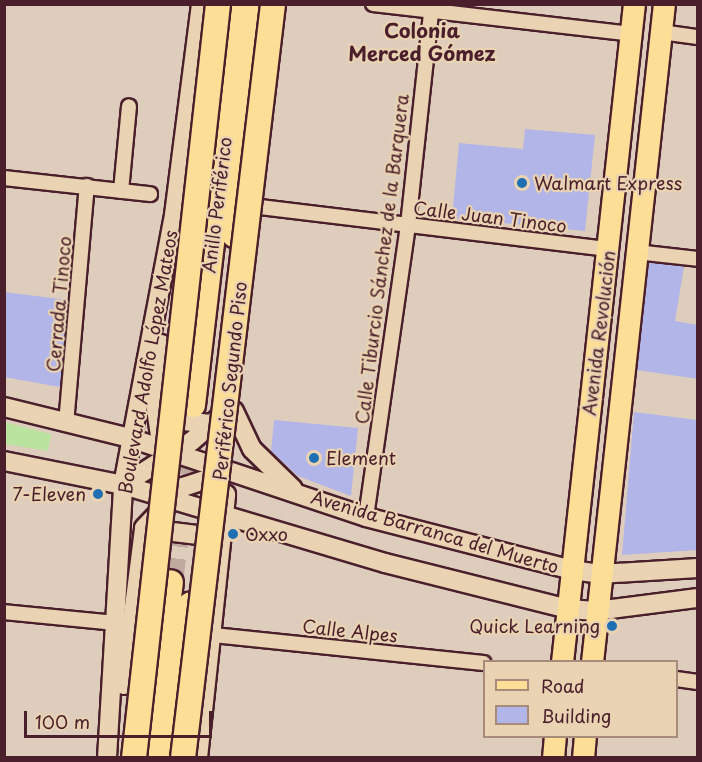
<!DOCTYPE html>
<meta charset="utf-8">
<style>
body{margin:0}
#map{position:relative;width:702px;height:762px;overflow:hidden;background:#decdbd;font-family:"Playpen Sans",sans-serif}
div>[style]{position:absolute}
.green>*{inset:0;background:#bae3a0}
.building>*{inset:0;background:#b2b5e7}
.highway-tunnel>*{height:24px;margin-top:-12px;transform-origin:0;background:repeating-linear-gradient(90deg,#c0aaa0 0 24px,transparent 0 36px)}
.roads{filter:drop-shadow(2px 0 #4a1f2b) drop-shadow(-2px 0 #4a1f2b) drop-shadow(0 2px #4a1f2b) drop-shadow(0 -2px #4a1f2b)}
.street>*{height:14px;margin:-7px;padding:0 7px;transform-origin:7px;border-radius:7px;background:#e9d3b2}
.secondary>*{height:18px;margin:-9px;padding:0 9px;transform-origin:9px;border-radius:9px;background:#e9d3b2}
.primary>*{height:21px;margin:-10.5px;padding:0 10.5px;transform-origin:10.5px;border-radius:10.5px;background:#fdde96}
.highway>*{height:24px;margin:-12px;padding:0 12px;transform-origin:12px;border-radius:12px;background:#fdde96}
.bridges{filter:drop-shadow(2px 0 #4a1f2b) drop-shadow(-2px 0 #4a1f2b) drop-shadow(0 2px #4a1f2b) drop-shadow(0 -2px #4a1f2b)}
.highway-bridge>*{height:24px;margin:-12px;padding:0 12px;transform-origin:12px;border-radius:12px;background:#fdde96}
.dots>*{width:16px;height:16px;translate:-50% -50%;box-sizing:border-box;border:3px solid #e9d3b2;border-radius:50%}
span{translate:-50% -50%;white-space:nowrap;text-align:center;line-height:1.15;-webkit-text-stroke:4.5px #e9d3b2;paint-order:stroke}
.poi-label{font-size:18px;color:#4a1f2b}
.left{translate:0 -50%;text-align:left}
.right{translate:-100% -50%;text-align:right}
.street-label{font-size:18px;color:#4a1f2b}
.neighbourhood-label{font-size:20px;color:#4a1f2b;font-weight:700}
.frame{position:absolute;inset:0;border:6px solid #4a1f2b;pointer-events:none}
.legend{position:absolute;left:483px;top:660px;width:195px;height:78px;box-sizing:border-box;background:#e9d3b2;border:2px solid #a98b7c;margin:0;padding:8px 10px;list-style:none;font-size:18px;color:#4a1f2b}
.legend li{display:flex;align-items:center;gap:12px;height:30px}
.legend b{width:30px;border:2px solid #a98b7c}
.scale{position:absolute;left:24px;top:711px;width:188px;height:27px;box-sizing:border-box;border:3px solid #4a1f2b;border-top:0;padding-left:8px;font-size:18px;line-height:21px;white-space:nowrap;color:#4a1f2b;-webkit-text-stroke:4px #e9d3b2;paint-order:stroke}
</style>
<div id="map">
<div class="green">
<div style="clip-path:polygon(4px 422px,51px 434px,48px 451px,5px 444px)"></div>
</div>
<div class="building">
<div style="clip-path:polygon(525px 129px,595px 135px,585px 231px,452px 218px,459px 143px,523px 149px)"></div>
<div style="clip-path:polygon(649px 262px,684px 267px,675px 321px,698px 325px,698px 379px,637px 370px)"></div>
<div style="clip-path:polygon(4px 292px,68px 300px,60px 387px,4px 377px)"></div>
<div style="clip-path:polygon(634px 412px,698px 420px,698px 550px,622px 555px)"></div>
<div style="clip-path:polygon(274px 420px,358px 428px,351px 496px,298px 476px,271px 451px)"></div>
</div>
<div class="highway-tunnel">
<div style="left:171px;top:582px;width:149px;rotate:-82.7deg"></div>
</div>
<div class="roads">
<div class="street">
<div style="left:373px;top:4px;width:260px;rotate:6.6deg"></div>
<div style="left:661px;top:32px;width:37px;rotate:8deg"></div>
<div style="left:4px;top:178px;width:147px;rotate:6.3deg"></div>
<div style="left:121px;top:191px;width:85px;rotate:-84.6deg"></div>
<div style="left:260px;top:207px;width:351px;rotate:6.9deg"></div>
<div style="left:636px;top:252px;width:62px;rotate:6.4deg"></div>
<div style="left:66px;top:424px;width:239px;rotate:-85deg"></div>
<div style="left:366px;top:517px;width:295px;rotate:-81.8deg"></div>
<div style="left:408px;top:225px;width:222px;rotate:-83.8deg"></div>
<div style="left:4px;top:612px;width:113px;rotate:5.6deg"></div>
<div style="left:213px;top:635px;width:272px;rotate:5.9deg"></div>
<div style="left:676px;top:679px;width:22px;rotate:8deg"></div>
</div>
<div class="secondary">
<div style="left:161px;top:344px;width:51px;rotate:97.8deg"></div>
<div style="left:154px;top:395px;width:62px;rotate:81.6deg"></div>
<div style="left:4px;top:407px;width:130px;rotate:13.8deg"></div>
<div style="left:130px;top:438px;width:249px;rotate:18.5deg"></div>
<div style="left:366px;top:517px;width:213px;rotate:14.4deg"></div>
<div style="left:572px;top:570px;width:28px;rotate:8deg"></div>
<div style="left:600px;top:574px;width:98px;rotate:-3.5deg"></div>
<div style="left:234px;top:411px;width:42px;rotate:64.7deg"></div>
<div style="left:252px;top:449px;width:57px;rotate:44.3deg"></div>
<div style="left:159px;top:418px;width:51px;rotate:6.7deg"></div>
<div style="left:4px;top:461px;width:121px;rotate:11.4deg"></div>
<div style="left:123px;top:485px;width:273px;rotate:16.6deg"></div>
<div style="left:385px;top:563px;width:189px;rotate:14.1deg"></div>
<div style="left:568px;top:609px;width:28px;rotate:4deg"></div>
<div style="left:596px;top:611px;width:103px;rotate:-7.3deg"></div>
<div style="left:123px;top:485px;width:82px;rotate:-32.5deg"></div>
<div style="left:192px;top:441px;width:49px;rotate:-40.9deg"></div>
<div style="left:149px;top:529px;width:56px;rotate:7.1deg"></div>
<div style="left:205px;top:536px;width:15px;rotate:62deg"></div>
<div style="left:124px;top:685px;width:158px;rotate:-82.7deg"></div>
<div style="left:144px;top:528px;width:57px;rotate:-46.4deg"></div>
<div style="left:183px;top:487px;width:45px;rotate:-18deg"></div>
<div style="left:107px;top:758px;width:273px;rotate:-86.6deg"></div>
<div style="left:123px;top:485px;width:275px;rotate:-79.3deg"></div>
<div style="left:174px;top:215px;width:213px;rotate:-82.7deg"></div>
<div style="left:198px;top:758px;width:265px;rotate:-83.9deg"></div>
</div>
<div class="primary">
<div style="left:562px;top:662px;width:662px;rotate:-83.76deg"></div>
<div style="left:592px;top:662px;width:662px;rotate:-83.76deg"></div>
<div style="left:553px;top:758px;width:22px;rotate:-85deg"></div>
<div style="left:583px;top:758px;width:22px;rotate:-85deg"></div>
</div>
<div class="highway">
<div style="left:234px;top:235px;width:232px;rotate:-83.8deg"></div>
<div style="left:193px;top:405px;width:404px;rotate:-83.3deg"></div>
<div style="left:149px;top:758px;width:177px;rotate:-82.9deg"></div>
<div style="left:168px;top:758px;width:155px;rotate:-81.8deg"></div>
</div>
</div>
<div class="bridges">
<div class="highway-bridge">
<div style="left:134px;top:758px;width:759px;rotate:-83.64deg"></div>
<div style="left:183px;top:758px;width:759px;rotate:-83.19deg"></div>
</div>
</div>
<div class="dots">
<div style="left:522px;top:183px;background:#1f6fb2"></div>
<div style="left:314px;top:458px;background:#1f6fb2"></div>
<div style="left:98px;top:494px;background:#1f6fb2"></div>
<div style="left:233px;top:534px;background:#1f6fb2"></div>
<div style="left:612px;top:626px;background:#1f6fb2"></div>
</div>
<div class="poi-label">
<span class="left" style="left:534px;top:183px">Walmart Express</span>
<span class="left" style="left:326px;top:458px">Element</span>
<span class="right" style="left:86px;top:494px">7-Eleven</span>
<span class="left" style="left:245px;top:534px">Oxxo</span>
<span class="right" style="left:600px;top:626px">Quick Learning</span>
</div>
<div class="street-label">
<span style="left:217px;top:205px;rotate:-83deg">Anillo Periférico</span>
<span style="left:490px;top:217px;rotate:7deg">Calle Juan Tinoco</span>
<span style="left:382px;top:259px;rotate:-83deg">Calle Tiburcio Sánchez de la Barquera</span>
<span style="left:59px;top:304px;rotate:-85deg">Cerrada Tinoco</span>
<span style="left:599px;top:333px;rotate:-83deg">Avenida Revolución</span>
<span style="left:148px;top:362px;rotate:-80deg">Boulevard Adolfo López Mateos</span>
<span style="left:230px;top:381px;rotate:-84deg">Periférico Segundo Piso</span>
<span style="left:435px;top:532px;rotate:16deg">Avenida Barranca del Muerto</span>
<span style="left:350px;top:631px;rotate:6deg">Calle Alpes</span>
</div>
<div class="neighbourhood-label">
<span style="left:422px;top:42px">Colonia<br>Merced Gómez</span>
</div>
<div class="frame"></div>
<ul class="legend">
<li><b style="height:8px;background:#fdde96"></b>Road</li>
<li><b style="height:16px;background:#b2b5e7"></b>Building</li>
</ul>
<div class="scale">100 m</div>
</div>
